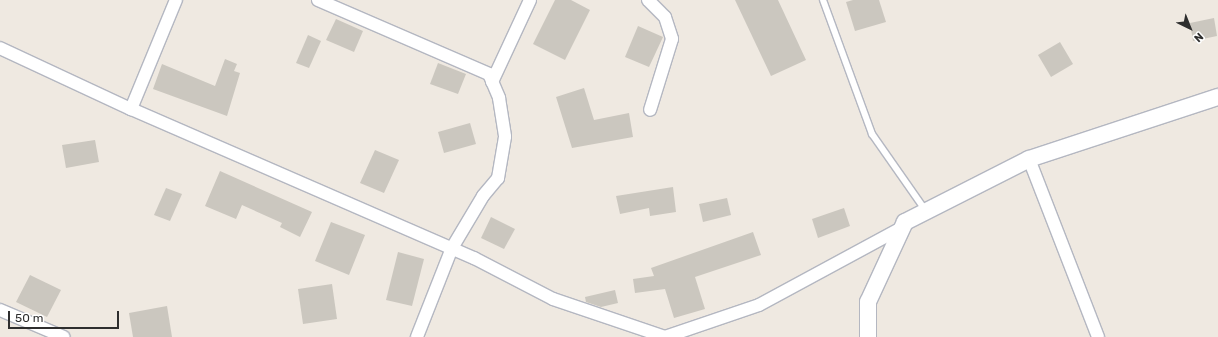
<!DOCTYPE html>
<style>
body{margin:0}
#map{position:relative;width:1218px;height:337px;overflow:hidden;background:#efe9e1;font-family:Rubik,sans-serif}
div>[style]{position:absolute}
.building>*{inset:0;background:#cbc7bf}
.roads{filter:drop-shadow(1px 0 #b4b7c1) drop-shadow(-1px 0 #b4b7c1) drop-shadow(0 1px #b4b7c1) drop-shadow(0 -1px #b4b7c1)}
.service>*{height:6px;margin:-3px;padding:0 3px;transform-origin:3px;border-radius:3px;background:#fff}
.minor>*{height:12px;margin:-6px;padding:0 6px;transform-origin:6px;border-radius:6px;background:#fff}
.tertiary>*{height:16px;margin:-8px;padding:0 8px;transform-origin:8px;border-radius:8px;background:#fff}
span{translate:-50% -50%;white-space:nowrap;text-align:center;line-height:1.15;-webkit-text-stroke:3.5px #fff;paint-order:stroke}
.north{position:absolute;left:1170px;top:8px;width:40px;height:40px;-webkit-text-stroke:3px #fff;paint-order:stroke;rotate:137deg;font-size:11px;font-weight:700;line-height:16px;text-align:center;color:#2e2e2e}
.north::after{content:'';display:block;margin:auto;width:14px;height:18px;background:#2e2e2e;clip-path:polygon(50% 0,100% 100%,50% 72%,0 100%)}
.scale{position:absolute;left:8px;top:311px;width:111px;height:18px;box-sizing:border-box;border:2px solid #2e2e2e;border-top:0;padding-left:5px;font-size:12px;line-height:14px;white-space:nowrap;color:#2e2e2e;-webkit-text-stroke:3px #fff;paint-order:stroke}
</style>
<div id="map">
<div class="building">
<div style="clip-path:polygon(555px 0,571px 0,590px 10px,565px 60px,533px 44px)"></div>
<div style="clip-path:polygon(735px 0,778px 0,806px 60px,771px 76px)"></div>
<div style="clip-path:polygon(853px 0,879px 0,886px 22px,855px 31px,846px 2px)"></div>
<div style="clip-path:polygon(1214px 18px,1217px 36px,1193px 41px,1190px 23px)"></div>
<div style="clip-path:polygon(336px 19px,363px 31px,354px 52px,326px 40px)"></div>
<div style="clip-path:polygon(638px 26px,663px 37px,649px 67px,625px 57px)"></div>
<div style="clip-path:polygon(308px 35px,321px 41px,309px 68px,296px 63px)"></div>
<div style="clip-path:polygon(1060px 42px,1073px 64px,1051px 77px,1038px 55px)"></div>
<div style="clip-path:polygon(225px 59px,237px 64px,234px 71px,240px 73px,227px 116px,153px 89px,162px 64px,215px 86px)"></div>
<div style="clip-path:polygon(438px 63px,466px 74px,458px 94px,430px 84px)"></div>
<div style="clip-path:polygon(584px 88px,594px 120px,629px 113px,633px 137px,572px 148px,556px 97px)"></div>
<div style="clip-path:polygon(470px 123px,476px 144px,444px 153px,438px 132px)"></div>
<div style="clip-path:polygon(95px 140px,99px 162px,66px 168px,62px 145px)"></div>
<div style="clip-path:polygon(375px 150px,399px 160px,384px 193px,360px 183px)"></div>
<div style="clip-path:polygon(220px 171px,312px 212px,300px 237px,280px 227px,282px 223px,242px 205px,236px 219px,205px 206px)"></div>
<div style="clip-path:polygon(673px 187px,676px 212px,650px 216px,649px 208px,620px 214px,616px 196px)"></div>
<div style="clip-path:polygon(166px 188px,182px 194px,170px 221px,154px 215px)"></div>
<div style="clip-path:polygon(727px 198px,731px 215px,703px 222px,699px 204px)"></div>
<div style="clip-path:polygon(844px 208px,850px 226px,818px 238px,812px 219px)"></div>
<div style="clip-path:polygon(491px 217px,515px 229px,504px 249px,481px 238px)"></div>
<div style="clip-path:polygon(331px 222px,365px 235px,349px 275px,315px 261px)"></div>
<div style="clip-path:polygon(753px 232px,761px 255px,695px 277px,705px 309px,674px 318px,665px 289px,635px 293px,633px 279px,654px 276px,651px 268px)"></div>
<div style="clip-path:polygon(398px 252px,424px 259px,412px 306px,386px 300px)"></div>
<div style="clip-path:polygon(30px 275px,61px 290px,47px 317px,16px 302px)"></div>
<div style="clip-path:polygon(332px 284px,337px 319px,303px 324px,298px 289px)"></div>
<div style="clip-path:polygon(615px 290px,618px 303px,601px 307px,586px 302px,585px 297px)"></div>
<div style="clip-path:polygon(167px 306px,172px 337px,133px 337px,129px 313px)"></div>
</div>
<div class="roads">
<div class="service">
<div style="left:823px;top:0;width:143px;rotate:69.9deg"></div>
<div style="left:872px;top:134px;width:94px;rotate:55deg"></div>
</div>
<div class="minor">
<div style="left:318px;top:0;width:186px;rotate:23.4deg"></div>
<div style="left:489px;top:74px;width:26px;rotate:67deg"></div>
<div style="left:499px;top:98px;width:39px;rotate:81deg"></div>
<div style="left:505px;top:137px;width:42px;rotate:99.7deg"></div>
<div style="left:498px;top:178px;width:23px;rotate:130deg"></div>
<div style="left:483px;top:196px;width:61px;rotate:120.8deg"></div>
<div style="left:452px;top:248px;width:96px;rotate:111.5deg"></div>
<div style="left:648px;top:0;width:24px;rotate:45deg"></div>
<div style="left:665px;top:17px;width:23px;rotate:72deg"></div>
<div style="left:672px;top:39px;width:74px;rotate:107.2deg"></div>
<div style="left:0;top:48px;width:145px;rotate:25deg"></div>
<div style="left:131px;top:109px;width:374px;rotate:23.5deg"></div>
<div style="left:474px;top:258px;width:89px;rotate:27.4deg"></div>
<div style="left:553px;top:299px;width:118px;rotate:18.7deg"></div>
<div style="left:665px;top:337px;width:99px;rotate:-18.8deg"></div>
<div style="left:759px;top:305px;width:164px;rotate:-28.4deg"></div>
<div style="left:492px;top:82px;width:90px;rotate:-65.1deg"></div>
<div style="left:131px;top:109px;width:118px;rotate:-67.6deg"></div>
<div style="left:1029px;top:159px;width:191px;rotate:68.8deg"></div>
<div style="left:0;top:310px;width:69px;rotate:22.9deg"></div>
</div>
<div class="tertiary">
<div style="left:868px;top:337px;width:35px;rotate:-90deg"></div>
<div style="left:868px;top:302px;width:88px;rotate:-65.2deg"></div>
<div style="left:905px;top:222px;width:139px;rotate:-26.9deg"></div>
<div style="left:1029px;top:159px;width:199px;rotate:-18.2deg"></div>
</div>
</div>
<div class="north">N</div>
<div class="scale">50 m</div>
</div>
